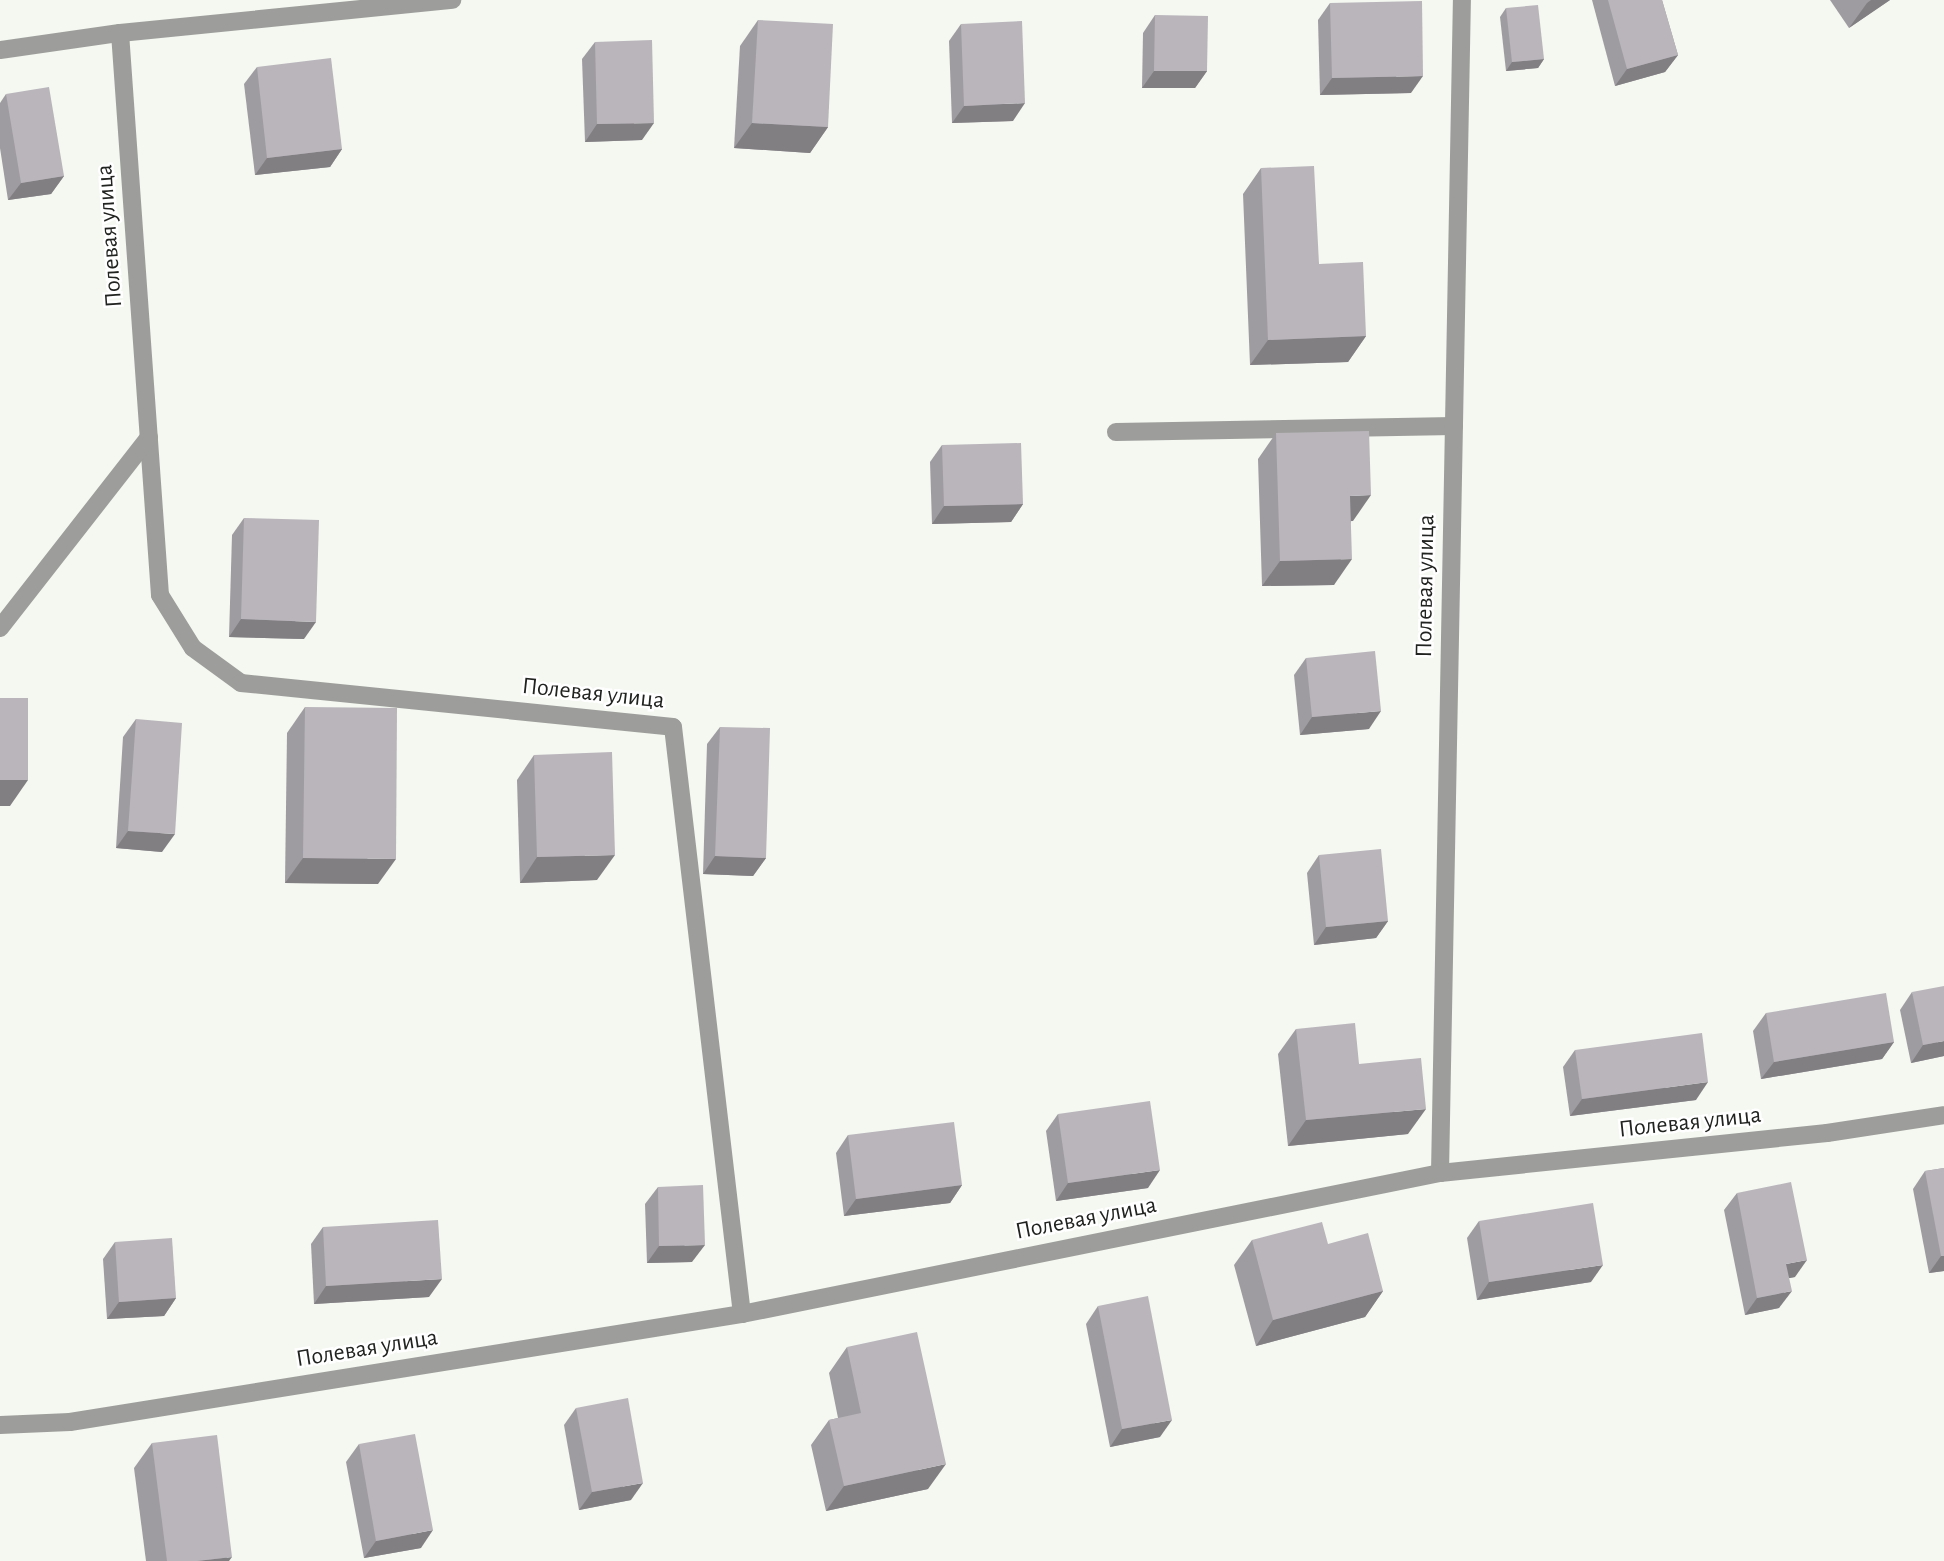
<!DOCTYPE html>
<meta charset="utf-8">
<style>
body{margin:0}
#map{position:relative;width:1944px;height:1561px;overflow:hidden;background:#f4f8f1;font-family:"Alegreya Sans",sans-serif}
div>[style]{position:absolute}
.lane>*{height:18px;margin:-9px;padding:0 9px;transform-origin:9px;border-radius:9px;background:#9d9e9b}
.street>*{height:18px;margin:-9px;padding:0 9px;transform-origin:9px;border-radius:9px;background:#9d9e9b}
.wall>*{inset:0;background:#9f9ca1}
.shaded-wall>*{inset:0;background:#827f83}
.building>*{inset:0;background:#b9b5bb}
span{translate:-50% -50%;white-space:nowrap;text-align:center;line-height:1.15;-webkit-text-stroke:5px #fff;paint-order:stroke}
.street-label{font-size:24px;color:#212320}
</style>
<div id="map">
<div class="lane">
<div style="left:1116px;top:432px;width:338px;rotate:-1deg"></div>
</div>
<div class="street">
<div style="left:120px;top:33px;width:563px;rotate:85.93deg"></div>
<div style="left:160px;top:595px;width:62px;rotate:58.1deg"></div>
<div style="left:193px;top:648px;width:59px;rotate:36.1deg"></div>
<div style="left:241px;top:683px;width:434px;rotate:5.8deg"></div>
<div style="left:673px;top:727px;width:591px;rotate:83.3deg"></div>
<div style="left:0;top:50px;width:121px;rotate:-8.1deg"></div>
<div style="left:120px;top:33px;width:334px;rotate:-5.7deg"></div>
<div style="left:0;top:628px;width:242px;rotate:-52deg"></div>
<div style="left:1440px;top:1173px;width:1173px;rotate:-88.93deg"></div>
<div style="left:0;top:1425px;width:70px;rotate:-2.5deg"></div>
<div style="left:70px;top:1422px;width:681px;rotate:-9.13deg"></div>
<div style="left:742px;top:1314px;width:712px;rotate:-11.42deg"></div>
<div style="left:1440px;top:1173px;width:389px;rotate:-5.9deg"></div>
<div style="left:1827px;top:1133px;width:118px;rotate:-8.7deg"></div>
</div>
<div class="wall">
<div style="clip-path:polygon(1592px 0,1662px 0,1678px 55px,1665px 72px,1615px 86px)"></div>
<div style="clip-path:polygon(1830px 0,1890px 0,1849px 28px)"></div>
<div style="clip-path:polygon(1330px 3px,1411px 93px,1320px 95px,1318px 20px)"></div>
<div style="clip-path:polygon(1506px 8px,1544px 59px,1538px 68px,1506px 71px,1500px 17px)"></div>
<div style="clip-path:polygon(1155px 15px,1207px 71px,1195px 88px,1142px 88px,1143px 33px)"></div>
<div style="clip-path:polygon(758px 20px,828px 127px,810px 153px,734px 148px,740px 46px)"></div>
<div style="clip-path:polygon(961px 24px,1013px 121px,952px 123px,949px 41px)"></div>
<div style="clip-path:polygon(595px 42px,642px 140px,585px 142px,582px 59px)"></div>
<div style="clip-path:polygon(257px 67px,342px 149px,330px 167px,255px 175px,244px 84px)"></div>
<div style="clip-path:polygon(6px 94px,64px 176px,51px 194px,8px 200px,0 148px,0 103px)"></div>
<div style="clip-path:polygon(1261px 168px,1319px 264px,1366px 336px,1348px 362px,1250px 365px,1243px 194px)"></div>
<div style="clip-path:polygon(1276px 433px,1353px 521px,1351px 521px,1334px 585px,1262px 586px,1258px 459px)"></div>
<div style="clip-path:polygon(942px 445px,1023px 504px,1011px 522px,932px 524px,930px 462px)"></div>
<div style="clip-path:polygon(244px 518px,304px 639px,229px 637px,232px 535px)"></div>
<div style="clip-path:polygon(1306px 658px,1369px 729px,1300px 735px,1294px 675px)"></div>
<div style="clip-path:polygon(305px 707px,378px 884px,285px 883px,287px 733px)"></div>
<div style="clip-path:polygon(136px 719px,162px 852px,116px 848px,123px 737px)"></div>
<div style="clip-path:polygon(720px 727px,766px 858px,753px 876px,703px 874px,707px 744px)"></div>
<div style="clip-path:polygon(534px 755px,597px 880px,520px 883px,517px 780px)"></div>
<div style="clip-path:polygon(1319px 855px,1388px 921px,1376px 938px,1314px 945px,1307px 873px)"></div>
<div style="clip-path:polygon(1912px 992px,1944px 1056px,1911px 1063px,1900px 1010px)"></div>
<div style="clip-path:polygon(1766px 1013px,1894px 1042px,1882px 1059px,1761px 1079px,1753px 1031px)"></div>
<div style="clip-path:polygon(1296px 1029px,1359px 1064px,1408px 1134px,1288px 1146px,1278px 1054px)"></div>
<div style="clip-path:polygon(1575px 1050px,1696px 1100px,1570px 1116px,1563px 1067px)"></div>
<div style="clip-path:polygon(1058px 1114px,1148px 1188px,1056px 1201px,1046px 1131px)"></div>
<div style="clip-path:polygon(848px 1135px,962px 1185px,950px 1203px,844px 1216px,836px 1153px)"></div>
<div style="clip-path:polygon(1944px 1168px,1944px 1271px,1929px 1273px,1913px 1189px,1925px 1171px)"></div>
<div style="clip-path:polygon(658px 1187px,692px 1262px,647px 1263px,645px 1204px)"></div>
<div style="clip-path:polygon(1737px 1193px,1795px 1277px,1789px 1278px,1779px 1308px,1745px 1315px,1724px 1210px)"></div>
<div style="clip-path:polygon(1479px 1221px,1591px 1282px,1477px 1300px,1467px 1238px)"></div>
<div style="clip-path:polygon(323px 1227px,429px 1297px,314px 1304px,311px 1244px)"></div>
<div style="clip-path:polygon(1252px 1240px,1328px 1244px,1383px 1291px,1365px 1317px,1256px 1346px,1234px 1265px)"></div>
<div style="clip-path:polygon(115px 1242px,176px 1298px,164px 1316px,107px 1319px,103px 1259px)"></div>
<div style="clip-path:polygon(1098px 1306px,1160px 1437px,1110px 1447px,1086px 1324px)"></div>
<div style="clip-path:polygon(847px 1347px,928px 1489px,826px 1511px,811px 1445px,829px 1420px,838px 1418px,829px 1373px)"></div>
<div style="clip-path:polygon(576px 1408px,631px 1500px,579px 1510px,564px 1425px)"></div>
<div style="clip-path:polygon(152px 1443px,229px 1561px,146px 1561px,134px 1468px)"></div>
<div style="clip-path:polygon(359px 1444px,421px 1548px,364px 1558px,346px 1462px)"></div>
</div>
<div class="shaded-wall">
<div style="clip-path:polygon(1871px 0,1890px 0,1849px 28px,1867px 3px)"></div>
<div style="clip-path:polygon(1678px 55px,1665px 72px,1615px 86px,1627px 69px)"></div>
<div style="clip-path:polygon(1544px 59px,1538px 68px,1506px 71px,1512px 62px)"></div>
<div style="clip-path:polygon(1154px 71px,1207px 71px,1195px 88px,1142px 88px)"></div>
<div style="clip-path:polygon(1423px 76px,1411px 93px,1320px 95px,1332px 78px)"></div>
<div style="clip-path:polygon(1025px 103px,1013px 121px,952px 123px,964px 106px)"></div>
<div style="clip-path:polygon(654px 123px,642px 140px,585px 142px,597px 124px)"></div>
<div style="clip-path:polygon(752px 123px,828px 127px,810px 153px,734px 148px)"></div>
<div style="clip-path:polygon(342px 149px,330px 167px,255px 175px,267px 158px)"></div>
<div style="clip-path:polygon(64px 176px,51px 194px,8px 200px,21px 183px)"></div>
<div style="clip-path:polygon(1366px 336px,1348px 362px,1250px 365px,1268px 340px)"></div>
<div style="clip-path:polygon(1371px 495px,1353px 521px,1332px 522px,1350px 496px)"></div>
<div style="clip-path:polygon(1023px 504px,1011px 522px,932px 524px,944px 506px)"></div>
<div style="clip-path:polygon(1352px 559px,1334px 585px,1262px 586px,1280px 561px)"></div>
<div style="clip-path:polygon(241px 619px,316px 622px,304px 639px,229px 637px)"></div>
<div style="clip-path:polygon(1381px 711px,1369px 729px,1300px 735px,1312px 717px)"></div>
<div style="clip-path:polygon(0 780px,28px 780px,10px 806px,0 806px)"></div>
<div style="clip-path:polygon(128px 831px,175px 834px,162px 852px,116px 848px)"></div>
<div style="clip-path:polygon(615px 855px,597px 880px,520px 883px,537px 857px)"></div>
<div style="clip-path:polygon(715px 856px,766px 858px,753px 876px,703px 874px)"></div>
<div style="clip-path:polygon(303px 858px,396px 859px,378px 884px,285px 883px)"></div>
<div style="clip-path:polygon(1388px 921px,1376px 938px,1314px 945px,1326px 927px)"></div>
<div style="clip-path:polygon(1944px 1041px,1944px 1056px,1911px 1063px,1923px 1045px)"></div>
<div style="clip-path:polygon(1894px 1042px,1882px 1059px,1761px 1079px,1774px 1062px)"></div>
<div style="clip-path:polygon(1708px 1082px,1696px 1100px,1570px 1116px,1582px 1099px)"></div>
<div style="clip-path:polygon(1426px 1109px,1408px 1134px,1288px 1146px,1306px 1120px)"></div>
<div style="clip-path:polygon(1160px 1170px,1148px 1188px,1056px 1201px,1068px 1183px)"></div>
<div style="clip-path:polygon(962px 1185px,950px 1203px,844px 1216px,856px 1199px)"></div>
<div style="clip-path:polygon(705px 1245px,692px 1262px,647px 1263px,659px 1246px)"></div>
<div style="clip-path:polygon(1941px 1256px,1944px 1256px,1944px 1271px,1929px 1273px)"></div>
<div style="clip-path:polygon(1807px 1260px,1795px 1277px,1774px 1281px,1786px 1264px)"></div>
<div style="clip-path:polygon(1603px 1265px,1591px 1282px,1477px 1300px,1489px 1282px)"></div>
<div style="clip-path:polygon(442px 1279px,429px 1297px,314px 1304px,326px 1286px)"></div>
<div style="clip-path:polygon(1383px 1291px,1365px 1317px,1256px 1346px,1273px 1320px)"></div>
<div style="clip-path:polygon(1792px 1291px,1779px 1308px,1745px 1315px,1757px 1298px)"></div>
<div style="clip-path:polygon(176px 1298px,164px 1316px,107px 1319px,119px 1302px)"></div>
<div style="clip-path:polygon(1172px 1420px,1160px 1437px,1110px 1447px,1122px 1429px)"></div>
<div style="clip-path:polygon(946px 1464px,928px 1489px,826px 1511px,844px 1486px)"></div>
<div style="clip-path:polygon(643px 1483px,631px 1500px,579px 1510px,592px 1492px)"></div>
<div style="clip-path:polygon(433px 1530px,421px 1548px,364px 1558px,376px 1541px)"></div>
<div style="clip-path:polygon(232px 1557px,229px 1561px,197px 1561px)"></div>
</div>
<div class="building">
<div style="clip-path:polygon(1608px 0,1662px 0,1678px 55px,1627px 69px)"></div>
<div style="clip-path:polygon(1422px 1px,1423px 76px,1332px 78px,1330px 3px)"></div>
<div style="clip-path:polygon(1538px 5px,1544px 59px,1512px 62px,1506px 8px)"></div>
<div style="clip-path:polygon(1155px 15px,1208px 16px,1207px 71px,1154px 71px)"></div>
<div style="clip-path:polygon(758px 20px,833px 24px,828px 127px,752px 123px)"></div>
<div style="clip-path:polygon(1022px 21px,1025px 103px,964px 106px,961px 24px)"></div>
<div style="clip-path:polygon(652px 40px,654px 123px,597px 124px,595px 42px)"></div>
<div style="clip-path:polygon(331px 58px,342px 149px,267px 158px,257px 67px)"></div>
<div style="clip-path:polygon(49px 87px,64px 176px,21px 183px,6px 94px)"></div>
<div style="clip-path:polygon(1314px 166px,1319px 264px,1363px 262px,1366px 336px,1268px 340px,1261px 168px)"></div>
<div style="clip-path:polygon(1369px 431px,1371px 495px,1350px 496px,1352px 559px,1280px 561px,1276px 433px)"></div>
<div style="clip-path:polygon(1021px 443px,1023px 504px,944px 506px,942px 445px)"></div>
<div style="clip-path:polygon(244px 518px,319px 520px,316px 622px,241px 619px)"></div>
<div style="clip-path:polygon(1375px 651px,1381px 711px,1312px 717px,1306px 658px)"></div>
<div style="clip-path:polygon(0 698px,28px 698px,28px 780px,0 780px)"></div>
<div style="clip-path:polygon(305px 707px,397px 708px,396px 859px,303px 858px)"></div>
<div style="clip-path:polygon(136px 719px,182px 723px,175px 834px,128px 831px)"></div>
<div style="clip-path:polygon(720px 727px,770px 728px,766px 858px,715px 856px)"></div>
<div style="clip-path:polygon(612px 752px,615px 855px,537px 857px,534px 755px)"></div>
<div style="clip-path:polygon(1381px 849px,1388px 921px,1326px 927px,1319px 855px)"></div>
<div style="clip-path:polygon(1944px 986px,1944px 1041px,1923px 1045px,1912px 992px)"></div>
<div style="clip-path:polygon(1886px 993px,1894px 1042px,1774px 1062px,1766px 1013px)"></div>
<div style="clip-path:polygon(1355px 1023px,1359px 1064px,1421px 1058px,1426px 1109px,1306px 1120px,1296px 1029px)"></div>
<div style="clip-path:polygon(1702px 1033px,1708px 1082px,1582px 1099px,1575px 1050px)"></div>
<div style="clip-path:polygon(1150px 1101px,1160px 1170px,1068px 1183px,1058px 1114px)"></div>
<div style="clip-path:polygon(954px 1122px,962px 1185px,856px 1199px,848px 1135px)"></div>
<div style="clip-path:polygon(1944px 1168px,1944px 1256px,1941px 1256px,1925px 1171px)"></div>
<div style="clip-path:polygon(1791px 1182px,1807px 1260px,1786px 1264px,1792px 1291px,1757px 1298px,1737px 1193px)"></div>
<div style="clip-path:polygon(703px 1185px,705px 1245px,659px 1246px,658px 1187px)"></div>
<div style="clip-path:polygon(1593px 1203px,1603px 1265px,1489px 1282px,1479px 1221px)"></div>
<div style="clip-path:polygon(438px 1220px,442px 1279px,326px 1286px,323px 1227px)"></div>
<div style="clip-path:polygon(1322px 1222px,1328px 1244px,1368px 1233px,1383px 1291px,1273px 1320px,1252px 1240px)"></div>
<div style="clip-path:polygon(172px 1238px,176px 1298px,119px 1302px,115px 1242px)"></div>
<div style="clip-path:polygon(1148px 1296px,1172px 1420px,1122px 1429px,1098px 1306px)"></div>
<div style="clip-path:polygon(917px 1332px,946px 1464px,844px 1486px,829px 1420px,861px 1413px,847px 1347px)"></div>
<div style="clip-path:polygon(628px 1398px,643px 1483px,592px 1492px,576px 1408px)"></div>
<div style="clip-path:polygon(415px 1434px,433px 1530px,376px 1541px,359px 1444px)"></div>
<div style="clip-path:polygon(217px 1435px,232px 1557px,197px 1561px,167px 1561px,152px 1443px)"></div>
</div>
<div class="street-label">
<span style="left:110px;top:236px;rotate:-94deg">Полевая улица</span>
<span style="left:1426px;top:586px;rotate:-89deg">Полевая улица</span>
<span style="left:593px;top:694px;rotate:6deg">Полевая улица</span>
<span style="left:1690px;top:1123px;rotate:-6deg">Полевая улица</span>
<span style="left:1086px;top:1219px;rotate:-11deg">Полевая улица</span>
<span style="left:367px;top:1349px;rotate:-9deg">Полевая улица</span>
</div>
</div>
